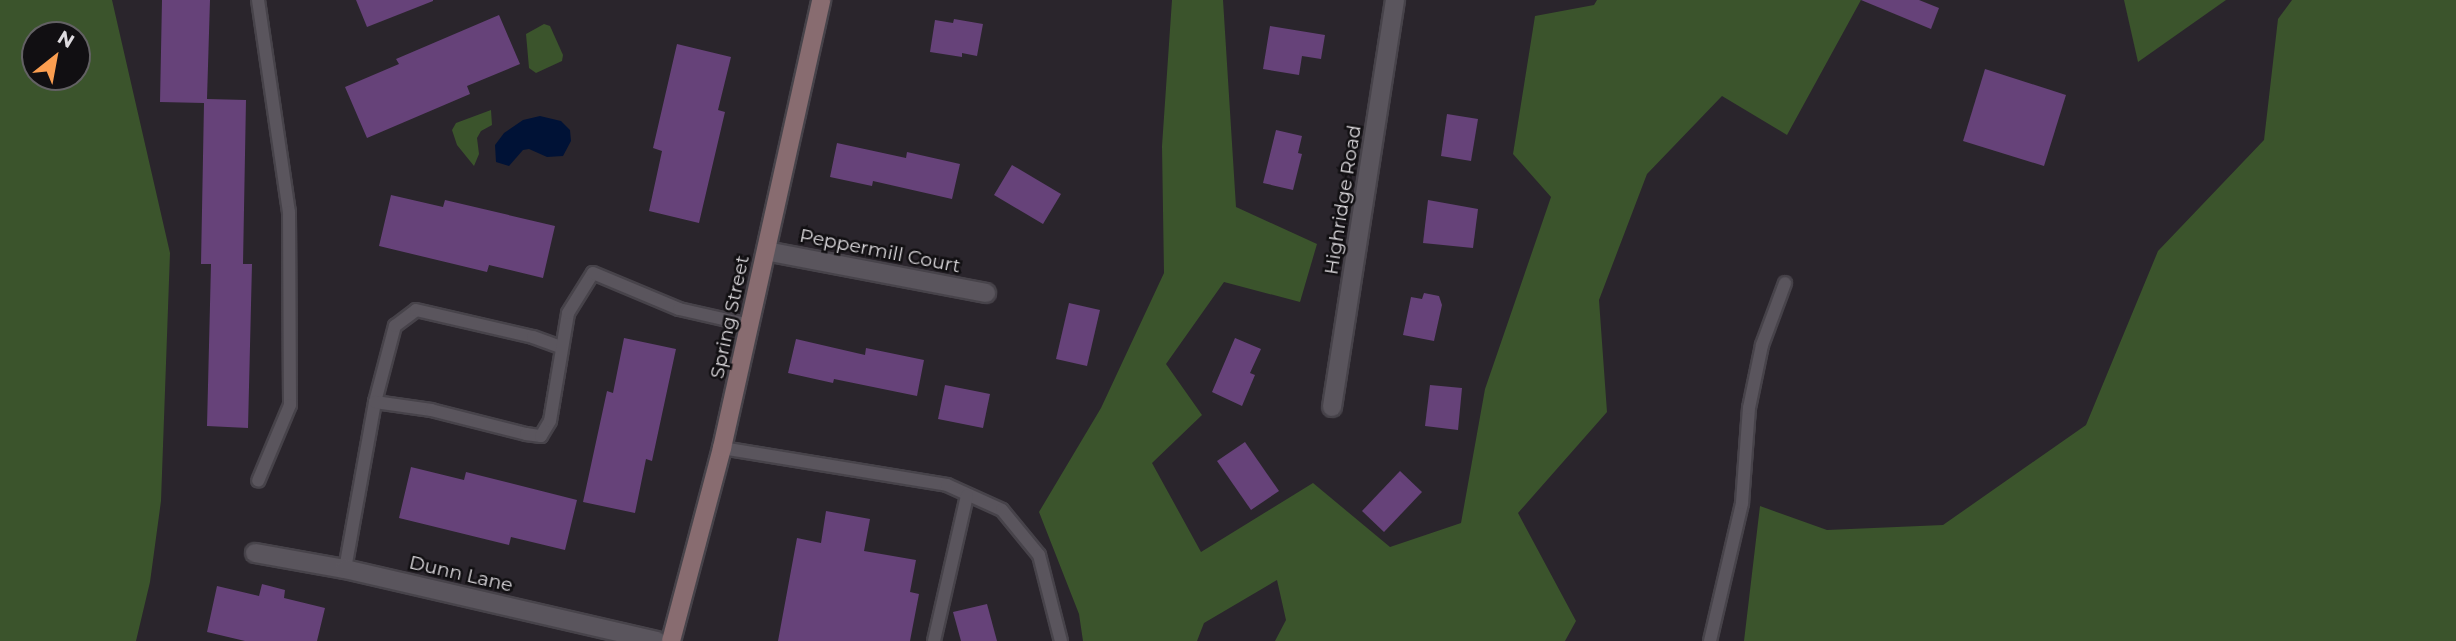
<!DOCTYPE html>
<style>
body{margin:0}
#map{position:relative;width:2456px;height:641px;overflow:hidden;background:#2a252c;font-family:Montserrat,sans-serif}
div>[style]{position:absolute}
.green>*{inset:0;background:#3b542c}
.water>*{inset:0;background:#001236}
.building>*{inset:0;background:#664279}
.roads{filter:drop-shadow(2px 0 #47434a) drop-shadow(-2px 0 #47434a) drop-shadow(0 2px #47434a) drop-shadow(0 -2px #47434a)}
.service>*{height:12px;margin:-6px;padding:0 6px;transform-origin:6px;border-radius:6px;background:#5a555d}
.minor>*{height:18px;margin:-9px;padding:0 9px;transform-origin:9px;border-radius:9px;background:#5a555d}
.secondary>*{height:18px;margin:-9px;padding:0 9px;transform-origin:9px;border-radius:9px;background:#886c70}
span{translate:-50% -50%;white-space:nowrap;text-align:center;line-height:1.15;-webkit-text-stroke:5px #110f12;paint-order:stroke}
.street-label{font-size:19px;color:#dedbdf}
.north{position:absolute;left:21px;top:21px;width:70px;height:70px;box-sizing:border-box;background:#110f12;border:2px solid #636164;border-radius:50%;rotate:31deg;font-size:19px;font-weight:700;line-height:28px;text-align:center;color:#dedbdf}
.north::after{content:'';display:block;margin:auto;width:24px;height:32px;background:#fb9e50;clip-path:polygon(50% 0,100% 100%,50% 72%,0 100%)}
</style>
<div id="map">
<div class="green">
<div style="clip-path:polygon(evenodd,0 0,112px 0,170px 253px,161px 501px,150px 582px,136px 641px,0 641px,0 0,35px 35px,77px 35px,77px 77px,35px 77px,35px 35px)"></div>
<div style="clip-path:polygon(1172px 0,1223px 0,1236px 207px,1317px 244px,1300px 302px,1224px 282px,1166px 364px,1202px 415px,1152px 463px,1201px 552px,1313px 483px,1390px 547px,1461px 523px,1485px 389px,1551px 197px,1513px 154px,1535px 16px,1594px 5px,1597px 0,1861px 0,1787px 135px,1722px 96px,1647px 174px,1599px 300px,1607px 412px,1518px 513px,1576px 621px,1565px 641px,1275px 641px,1286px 620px,1277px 580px,1204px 623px,1197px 641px,1083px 641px,1079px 614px,1039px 512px,1101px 408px,1164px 273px,1162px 146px)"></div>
<div style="clip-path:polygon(2124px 0,2226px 0,2138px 62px)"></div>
<div style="clip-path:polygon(2292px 0,2456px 0,2456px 641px,1744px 641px,1760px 506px,1827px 530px,1943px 525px,2086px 425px,2158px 251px,2264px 140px,2278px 19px)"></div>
<div style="clip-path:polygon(544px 24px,550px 26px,563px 55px,562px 61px,536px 73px,529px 68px,526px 34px)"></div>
<div style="clip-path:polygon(491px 110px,492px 125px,481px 131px,477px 138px,479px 154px,474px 166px,457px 145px,452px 130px,456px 123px)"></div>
</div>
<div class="water">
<div style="clip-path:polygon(540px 116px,561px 121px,570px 130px,571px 141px,563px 156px,547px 157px,529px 149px,523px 150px,509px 166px,496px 162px,495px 145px,504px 133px,523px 120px)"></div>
</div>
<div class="building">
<div style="clip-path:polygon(162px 0,210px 0,207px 99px,246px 100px,243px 264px,252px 264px,248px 428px,207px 426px,211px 264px,201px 264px,204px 103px,160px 102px)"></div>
<div style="clip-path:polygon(356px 0,433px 0,433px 1px,367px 27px)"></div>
<div style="clip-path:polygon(1861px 0,1919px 0,1939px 8px,1931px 29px)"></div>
<div style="clip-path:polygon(499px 15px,520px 64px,467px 86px,470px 94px,367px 138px,345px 87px,399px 64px,396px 59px)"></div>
<div style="clip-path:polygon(954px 19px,983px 24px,977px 56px,962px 53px,962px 57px,930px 52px,935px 20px,953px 23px)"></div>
<div style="clip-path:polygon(1270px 26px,1325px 35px,1321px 59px,1302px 56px,1299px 75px,1263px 69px)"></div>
<div style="clip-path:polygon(677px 44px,731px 57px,718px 110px,725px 112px,699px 223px,649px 211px,662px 151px,653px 148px)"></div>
<div style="clip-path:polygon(1985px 69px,2066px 95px,2044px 166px,1963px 141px)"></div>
<div style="clip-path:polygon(1447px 114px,1478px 119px,1471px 161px,1441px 156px)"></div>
<div style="clip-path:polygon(1276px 130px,1302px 136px,1298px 153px,1302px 154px,1293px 190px,1263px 183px)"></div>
<div style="clip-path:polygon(837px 143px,906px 158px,907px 152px,960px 164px,952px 199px,873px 181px,872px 186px,830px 177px)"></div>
<div style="clip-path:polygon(1012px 165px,1061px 194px,1043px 224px,994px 195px)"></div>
<div style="clip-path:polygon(391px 195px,443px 207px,445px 200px,555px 226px,543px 278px,489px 265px,487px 272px,379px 246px)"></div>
<div style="clip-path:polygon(1428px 200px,1478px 209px,1473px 248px,1423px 243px)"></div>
<div style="clip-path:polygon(1424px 293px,1439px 296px,1442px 305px,1434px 341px,1403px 335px,1411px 297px,1422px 299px)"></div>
<div style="clip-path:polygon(1069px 303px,1100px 310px,1087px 366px,1056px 359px)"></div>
<div style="clip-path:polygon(624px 338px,676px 349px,652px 461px,646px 459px,635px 513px,583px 502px,607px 391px,613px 393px)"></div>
<div style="clip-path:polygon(1235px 338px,1261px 349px,1250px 373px,1255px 375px,1242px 406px,1212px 392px)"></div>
<div style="clip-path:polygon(796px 339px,865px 355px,866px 348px,924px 360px,917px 396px,834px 379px,833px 383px,788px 373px)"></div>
<div style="clip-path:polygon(945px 385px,990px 394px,983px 428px,938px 419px)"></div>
<div style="clip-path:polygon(1430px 385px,1462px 388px,1458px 430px,1425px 426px)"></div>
<div style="clip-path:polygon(1245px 442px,1279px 491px,1251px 510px,1217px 461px)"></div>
<div style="clip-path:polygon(411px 467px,464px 480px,466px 472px,577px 500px,565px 550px,511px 537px,509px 545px,399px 518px)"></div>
<div style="clip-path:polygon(1400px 471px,1422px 492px,1384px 532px,1362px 511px)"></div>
<div style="clip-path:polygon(826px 511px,870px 519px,864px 551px,916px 560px,910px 592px,919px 594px,910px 641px,778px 641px,797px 538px,821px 543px)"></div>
<div style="clip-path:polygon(262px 584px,285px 590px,284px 598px,325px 608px,317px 641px,245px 641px,207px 632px,217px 586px,259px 596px)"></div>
<div style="clip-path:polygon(987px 604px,997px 641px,961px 641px,953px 612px)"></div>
</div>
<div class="roads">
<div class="service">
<div style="left:258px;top:0;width:214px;rotate:81.7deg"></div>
<div style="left:289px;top:212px;width:193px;rotate:89.7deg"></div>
<div style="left:290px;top:405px;width:82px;rotate:112.8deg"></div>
<div style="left:375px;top:402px;width:79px;rotate:-75.3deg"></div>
<div style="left:395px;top:326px;width:26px;rotate:-37deg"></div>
<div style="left:416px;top:310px;width:120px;rotate:13deg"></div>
<div style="left:533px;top:337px;width:30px;rotate:20deg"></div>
<div style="left:722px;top:448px;width:228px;rotate:9.3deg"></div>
<div style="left:947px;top:485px;width:60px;rotate:24.4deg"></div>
<div style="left:1002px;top:510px;width:58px;rotate:50.6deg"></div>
<div style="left:1039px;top:555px;width:89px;rotate:75.7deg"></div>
<div style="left:345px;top:569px;width:170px;rotate:-79.8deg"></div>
<div style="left:375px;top:402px;width:57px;rotate:8.1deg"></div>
<div style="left:431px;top:410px;width:98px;rotate:14.2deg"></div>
<div style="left:526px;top:434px;width:15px;rotate:8deg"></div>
<div style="left:541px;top:436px;width:17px;rotate:-59deg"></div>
<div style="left:550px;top:421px;width:109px;rotate:-80.5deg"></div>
<div style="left:568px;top:313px;width:47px;rotate:-58deg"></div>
<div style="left:593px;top:273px;width:93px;rotate:22.7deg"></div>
<div style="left:679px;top:309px;width:73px;rotate:12.7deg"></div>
<div style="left:934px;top:641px;width:149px;rotate:-77.2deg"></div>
<div style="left:1710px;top:641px;width:142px;rotate:-76.9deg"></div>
<div style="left:1742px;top:503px;width:95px;rotate:-85.8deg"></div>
<div style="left:1749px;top:408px;width:64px;rotate:-78.3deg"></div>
<div style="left:1762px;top:345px;width:66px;rotate:-69.6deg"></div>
</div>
<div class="minor">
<div style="left:766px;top:251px;width:224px;rotate:10.8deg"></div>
<div style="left:1332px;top:407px;width:412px;rotate:-81.2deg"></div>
<div style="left:255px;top:553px;width:91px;rotate:10.1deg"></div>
<div style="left:345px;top:569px;width:320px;rotate:13deg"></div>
</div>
<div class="secondary">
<div style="left:671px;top:641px;width:200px;rotate:-75.2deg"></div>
<div style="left:722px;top:448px;width:459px;rotate:-77.5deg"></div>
</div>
</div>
<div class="street-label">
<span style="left:1343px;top:200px;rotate:-81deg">Highridge Road</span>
<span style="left:880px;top:251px;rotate:11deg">Peppermill Court</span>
<span style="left:730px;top:317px;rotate:-78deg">Spring Street</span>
<span style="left:461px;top:574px;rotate:13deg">Dunn Lane</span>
</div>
<div class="north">N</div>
</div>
